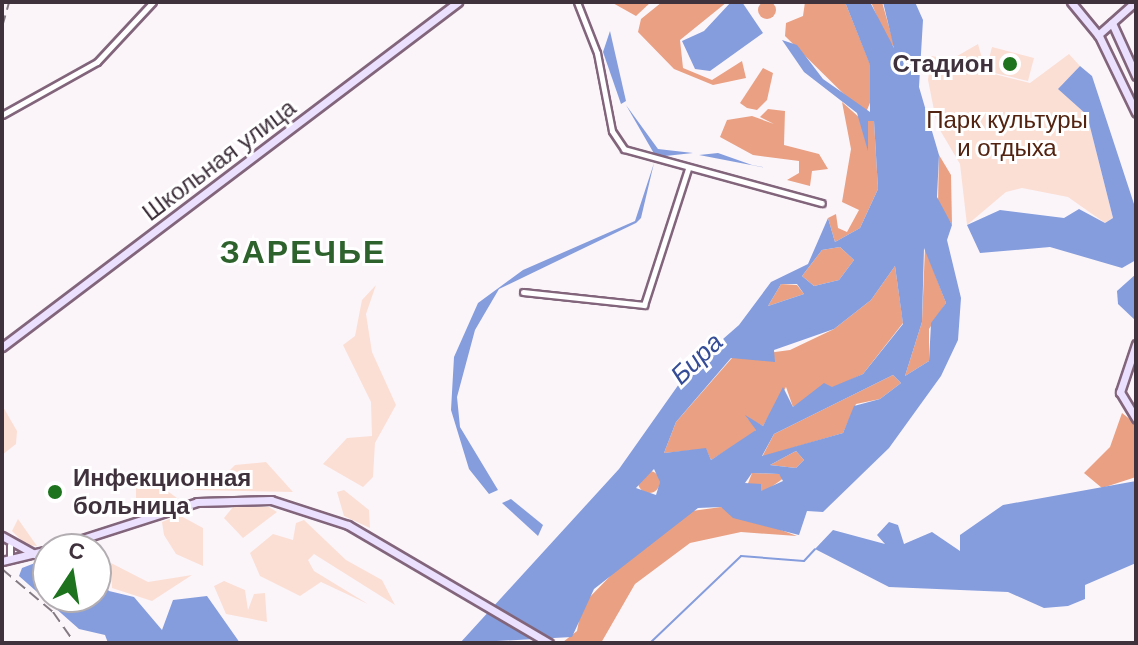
<!DOCTYPE html>
<meta charset="utf-8">
<style>
body{margin:0}
#map{position:relative;width:1138px;height:645px;overflow:hidden;background:#fbf5fa;font-family:Arial,sans-serif}
div>[style]{position:absolute}
.green>*{inset:0;background:#fbdfd4}
.forest>*{inset:0;background:#e9a083}
.round{border-radius:50%}
.water>*{inset:0;background:#859ddc}
.stream>*{height:2px;margin:-1px;padding:0 1px;transform-origin:1px;border-radius:1px;background:#859ddc}
.roads{filter:drop-shadow(2px 0 #82657b) drop-shadow(-2px 0 #82657b) drop-shadow(0 2px #82657b) drop-shadow(0 -2px #82657b)}
.minor>*{height:5px;margin:-2.5px;padding:0 2.5px;transform-origin:2.5px;border-radius:2.5px;background:#fff}
.major>*{height:7px;margin:-3.5px;padding:0 3.5px;transform-origin:3.5px;border-radius:3.5px;background:#ebe0fe}
.rail>*{height:2px;margin-top:-1px;transform-origin:0;background:repeating-linear-gradient(90deg,#847a82 0 12px,transparent 0 18px)}
.dots>*{width:22px;height:22px;translate:-50% -50%;box-sizing:border-box;border:4px solid #fff;border-radius:50%}
span{translate:-50% -50%;white-space:nowrap;text-align:center;line-height:1.15;-webkit-text-stroke:6px #fff;paint-order:stroke}
.poi-label{font-size:24px;color:#3f323c;font-weight:700}
.right{translate:-100% -50%;text-align:right}
.left{translate:0 -50%;text-align:left}
.park-label{font-size:24px;color:#522310}
.street-label{font-size:24px;color:#3f323c}
.water-label{font-size:26px;color:#354c97;font-style:italic}
.district-label{font-size:32px;color:#2e622c;font-weight:700;letter-spacing:2px}
.frame{position:absolute;inset:0;border:4px solid #3f323c;pointer-events:none}
.north{position:absolute;left:32px;top:533px;width:80px;height:80px;box-sizing:border-box;background:#fff;border:2px solid #b2adb1;border-radius:50%;rotate:12deg;font-size:22px;font-weight:700;line-height:32px;text-align:center;color:#3f323c}
.north::after{content:'';display:block;margin:auto;width:28px;height:36px;background:#1d731e;clip-path:polygon(50% 0,100% 100%,50% 72%,0 100%)}
</style>
<div id="map">
<div class="green">
<div style="clip-path:polygon(978px 44px,986px 72px,1030px 83px,1069px 54px,1080px 66px,1059px 89px,1087px 115px,1113px 218px,1105px 223px,1068px 197px,1022px 188px,1006px 192px,967px 225px,960px 164px,937px 125px,928px 80px,931px 56px,952px 59px)"></div>
<div style="clip-path:polygon(992px 47px,1034px 58px,1028px 81px,986px 71px)"></div>
<div style="clip-path:polygon(376px 285px,366px 314px,372px 352px,396px 405px,375px 443px,373px 477px,363px 487px,323px 464px,347px 438px,372px 436px,371px 402px,343px 345px,355px 336px,362px 300px)"></div>
<div style="clip-path:polygon(2px 405px,17px 431px,16px 444px,2px 455px)"></div>
<div style="clip-path:polygon(266px 462px,293px 492px,194px 490px,197px 482px,224px 476px,235px 465px)"></div>
<div style="clip-path:polygon(136px 473px,148px 477px,177px 498px,136px 506px)"></div>
<div style="clip-path:polygon(344px 490px,369px 510px,370px 528px,344px 516px,337px 492px)"></div>
<div style="clip-path:polygon(233px 507px,269px 507px,277px 512px,243px 538px,224px 518px)"></div>
<div style="clip-path:polygon(179px 515px,203px 528px,203px 566px,176px 554px,164px 535px,162px 522px)"></div>
<div style="clip-path:polygon(18px 519px,37px 546px,26px 545px,12px 531px)"></div>
<div style="clip-path:polygon(304px 520px,346px 560px,382px 580px,395px 605px,314px 554px,308px 560px,314px 571px,368px 604px,321px 582px,300px 596px,260px 576px,250px 553px,273px 534px,293px 540px,296px 523px)"></div>
<div style="clip-path:polygon(111px 563px,148px 582px,192px 575px,152px 601px,112px 588px)"></div>
<div style="clip-path:polygon(224px 581px,245px 590px,248px 610px,254px 594px,265px 593px,267px 622px,226px 614px,214px 586px)"></div>
</div>
<div class="forest">
<div class="round" style="left:758px;top:1px;width:18px;height:18px"></div>
<div style="clip-path:polygon(611px 2px,651px 2px,636px 16px)"></div>
<div style="clip-path:polygon(662px 2px,727px 2px,680px 40px,683px 68px,712px 80px,742px 61px,746px 78px,713px 85px,674px 69px,638px 32px,641px 19px)"></div>
<div style="clip-path:polygon(805px 2px,845px 2px,870px 64px,874px 93px,865px 115px,785px 36px,786px 23px,803px 16px)"></div>
<div style="clip-path:polygon(871px 2px,882px 2px,895px 48px,886px 38px)"></div>
<div style="clip-path:polygon(763px 68px,773px 73px,767px 100px,757px 110px,747px 108px,740px 103px)"></div>
<div style="clip-path:polygon(842px 102px,861px 119px,868px 149px,868px 121px,874px 121px,878px 189px,860px 228px,835px 242px,828px 218px,836px 214px,838px 228px,847px 232px,859px 210px,842px 202px,851px 149px)"></div>
<div style="clip-path:polygon(768px 109px,785px 111px,784px 145px,819px 154px,828px 169px,812px 171px,810px 186px,787px 180px,799px 173px,799px 161px,753px 155px,720px 137px,727px 120px,752px 116px,774px 124px,760px 117px)"></div>
<div style="clip-path:polygon(939px 155px,951px 175px,952px 225px,938px 203px)"></div>
<div style="clip-path:polygon(840px 247px,854px 260px,839px 280px,814px 286px,802px 276px,822px 250px)"></div>
<div style="clip-path:polygon(925px 248px,946px 303px,929px 329px,929px 361px,905px 376px,922px 322px)"></div>
<div style="clip-path:polygon(895px 266px,903px 323px,863px 374px,793px 407px,786px 387px,763px 426px,747px 418px,758px 427px,753px 434px,711px 460px,706px 449px,664px 453px,676px 422px,732px 358px,790px 350px,834px 329px,871px 300px)"></div>
<div style="clip-path:polygon(781px 284px,797px 285px,804px 294px,768px 306px)"></div>
<div style="clip-path:polygon(893px 375px,901px 383px,880px 399px,856px 404px,843px 433px,762px 457px,774px 434px)"></div>
<div style="clip-path:polygon(1122px 413px,1136px 424px,1136px 477px,1102px 488px,1084px 473px,1110px 447px)"></div>
<div style="clip-path:polygon(796px 451px,804px 460px,796px 468px,770px 465px)"></div>
<div class="round" style="left:638px;top:471px;width:22px;height:22px"></div>
<div style="clip-path:polygon(752px 473px,779px 474px,784px 478px,764px 492px,747px 486px)"></div>
<div style="clip-path:polygon(721px 507px,797px 536px,741px 532px,690px 543px,635px 584px,601px 643px,563px 642px,577px 631px,582px 605px,623px 563px,692px 511px)"></div>
</div>
<div class="water">
<div style="clip-path:polygon(731px 2px,742px 2px,763px 33px,710px 71px,695px 69px,682px 41px,704px 31px)"></div>
<div style="clip-path:polygon(evenodd,845px 2px,870px 2px,894px 48px,883px 2px,915px 2px,923px 20px,919px 87px,939px 155px,937px 197px,952px 225px,947px 240px,961px 298px,958px 340px,941px 376px,889px 448px,823px 512px,807px 511px,799px 535px,733px 518px,721px 507px,698px 508px,594px 589px,572px 637px,460px 643px,619px 469px,691px 367px,739px 325px,771px 282px,808px 264px,828px 218px,835px 242px,860px 228px,878px 189px,874px 121px,868px 121px,868px 151px,857px 113px,804px 72px,782px 40px,797px 45px,823px 79px,870px 112px,870px 65px,845px 2px,840px 247px,854px 260px,839px 280px,814px 286px,802px 276px,822px 250px,840px 247px,845px 2px,924px 248px,946px 303px,931px 323px,929px 361px,905px 376px,922px 322px,924px 248px,845px 2px,895px 266px,903px 324px,863px 374px,832px 387px,824px 383px,793px 407px,783px 387px,763px 426px,745px 415px,756px 430px,711px 460px,706px 448px,664px 453px,676px 422px,731px 358px,775px 362px,774px 350px,834px 329px,871px 300px,895px 266px,845px 2px,781px 284px,797px 284px,804px 294px,768px 306px,781px 284px,845px 2px,893px 375px,901px 383px,880px 399px,854px 406px,843px 433px,762px 456px,774px 434px,893px 375px,845px 2px,796px 451px,804px 460px,796px 468px,770px 465px,796px 451px,845px 2px,654px 469px,660px 482px,656px 495px,636px 488px,654px 469px,845px 2px,752px 473px,779px 474px,783px 481px,761px 491px,761px 484px,745px 483px,752px 473px)"></div>
<div style="clip-path:polygon(610px 31px,626px 101px,621px 104px,603px 52px)"></div>
<div style="clip-path:polygon(1080px 66px,1092px 76px,1135px 207px,1136px 260px,1122px 268px,1050px 247px,980px 253px,967px 225px,1000px 210px,1064px 218px,1079px 209px,1105px 223px,1113px 218px,1087px 115px,1058px 89px)"></div>
<div style="clip-path:polygon(626px 105px,658px 149px,693px 153px,656px 157px)"></div>
<div style="clip-path:polygon(718px 153px,752px 165px,793px 173px,699px 155px)"></div>
<div style="clip-path:polygon(654px 163px,641px 218px,636px 223px,499px 289px,475px 330px,457px 397px,460px 427px,498px 490px,489px 494px,469px 469px,451px 410px,454px 357px,478px 303px,523px 270px,635px 221px)"></div>
<div style="clip-path:polygon(1136px 274px,1136px 321px,1118px 304px,1117px 291px)"></div>
<div style="clip-path:polygon(1136px 481px,1136px 563px,1085px 585px,1085px 599px,1068px 606px,1044px 608px,1008px 592px,889px 587px,815px 549px,833px 530px,885px 544px,877px 535px,889px 522px,898px 525px,904px 544px,932px 532px,960px 551px,960px 535px,1003px 505px)"></div>
<div style="clip-path:polygon(511px 499px,543px 525px,538px 536px,502px 503px)"></div>
<div style="clip-path:polygon(48px 558px,48px 597px,96px 597px,96px 576px,109px 591px,134px 597px,162px 630px,173px 600px,207px 596px,240px 643px,108px 643px,105px 635px,79px 629px,19px 576px,22px 568px)"></div>
</div>
<div class="stream">
<div style="left:650px;top:643px;width:126px;rotate:-43.7deg"></div>
<div style="left:741px;top:556px;width:63px;rotate:4.5deg"></div>
<div style="left:804px;top:561px;width:16px;rotate:-47deg"></div>
</div>
<div class="roads">
<div class="minor">
<div style="left:577px;top:2px;width:55px;rotate:68.6deg"></div>
<div style="left:597px;top:53px;width:79px;rotate:79.1deg"></div>
<div style="left:612px;top:131px;width:22px;rotate:56deg"></div>
<div style="left:624px;top:149px;width:205px;rotate:15.3deg"></div>
<div style="left:2px;top:115px;width:109px;rotate:-29.2deg"></div>
<div style="left:97px;top:62px;width:82px;rotate:-47deg"></div>
<div style="left:523px;top:292px;width:122px;rotate:6.1deg"></div>
<div style="left:644px;top:305px;width:143px;rotate:-72.1deg"></div>
<div style="left:10px;top:545px;width:13px;rotate:90deg"></div>
</div>
<div class="major">
<div style="left:1071px;top:2px;width:44px;rotate:50.5deg"></div>
<div style="left:1099px;top:36px;width:85px;rotate:64.3deg"></div>
<div style="left:1112px;top:23px;width:58px;rotate:65.6deg"></div>
<div style="left:1098px;top:35px;width:50px;rotate:-41.7deg"></div>
<div style="left:1136px;top:344px;width:51px;rotate:108.4deg"></div>
<div style="left:1120px;top:392px;width:31px;rotate:59deg"></div>
<div style="left:2px;top:347px;width:572px;rotate:-37.11deg"></div>
<div style="left:2px;top:536px;width:37px;rotate:29deg"></div>
<div style="left:51px;top:549px;width:153px;rotate:-17.8deg"></div>
<div style="left:197px;top:502px;width:74px;rotate:-1.5deg"></div>
<div style="left:271px;top:500px;width:81px;rotate:18deg"></div>
<div style="left:348px;top:525px;width:233px;rotate:30.4deg"></div>
<div style="left:2px;top:561px;width:47px;rotate:-13.4deg"></div>
</div>
</div>
<div class="rail">
<div style="left:2px;top:27px;width:26px;rotate:-74deg"></div>
<div style="left:2px;top:569px;width:67px;rotate:40.1deg"></div>
<div style="left:53px;top:612px;width:38px;rotate:55deg"></div>
</div>
<div class="dots">
<div style="left:1010px;top:64px;background:#1d731e"></div>
<div style="left:55px;top:492px;background:#1d731e"></div>
</div>
<div class="poi-label">
<span class="right" style="left:994px;top:64px">Стадион</span>
<span class="left" style="left:73px;top:492px">Инфекционная<br>больница</span>
</div>
<div class="park-label">
<span style="left:1007px;top:134px">Парк культуры<br>и отдыха</span>
</div>
<div class="street-label">
<span style="left:219px;top:160px;rotate:-37deg">Школьная улица</span>
</div>
<div class="water-label">
<span style="left:697px;top:359px;rotate:-44deg">Бира</span>
</div>
<div class="district-label">
<span style="left:303px;top:252px">ЗАРЕЧЬЕ</span>
</div>
<div class="frame"></div>
<div class="north">С</div>
</div>
